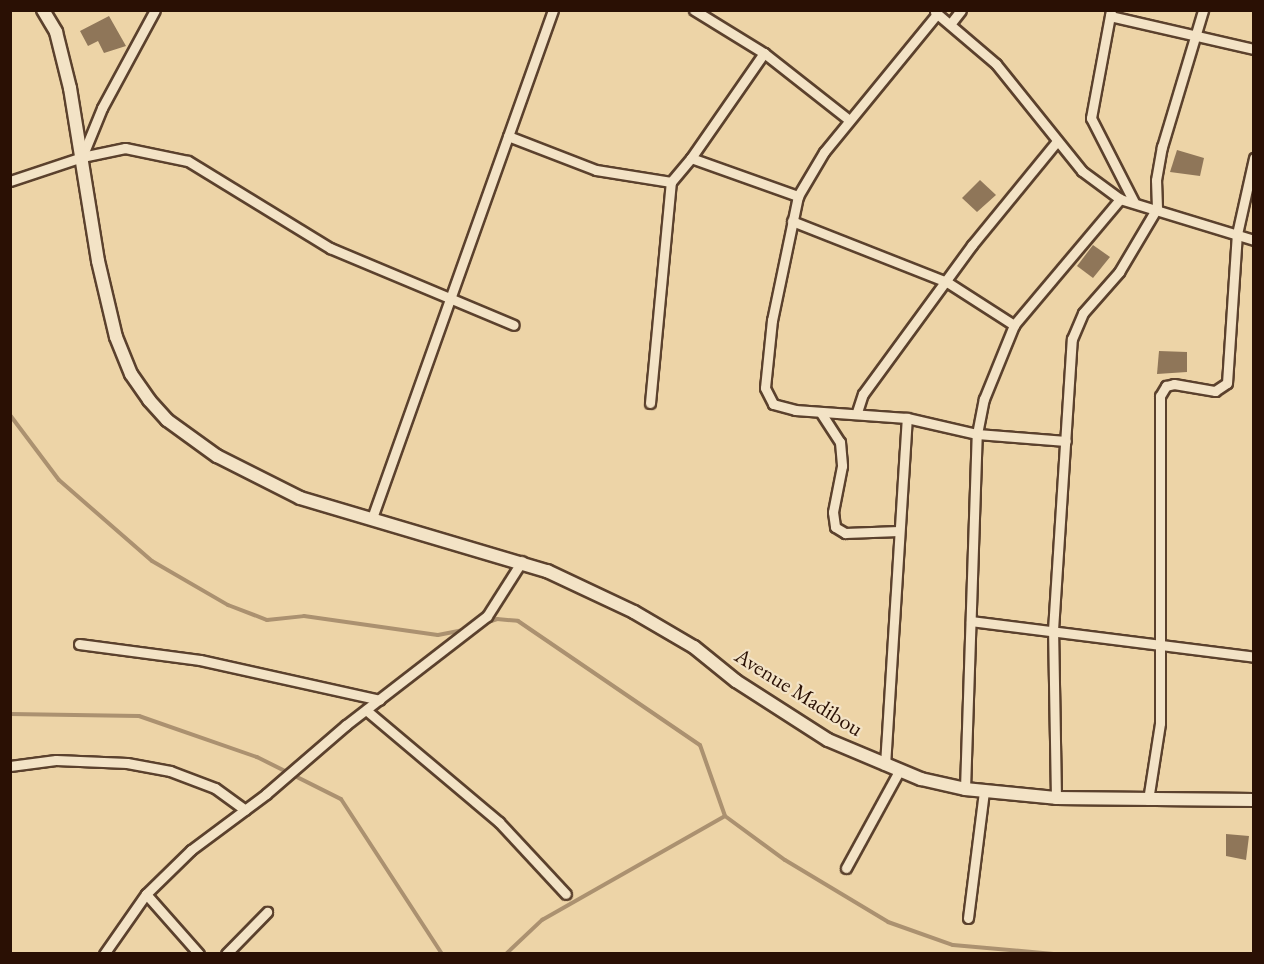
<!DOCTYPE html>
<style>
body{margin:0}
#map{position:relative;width:1264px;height:964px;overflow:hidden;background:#edd4a7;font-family:"EB Garamond",serif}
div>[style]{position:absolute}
.stream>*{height:4px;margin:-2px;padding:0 2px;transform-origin:2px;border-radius:2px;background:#ab9170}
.building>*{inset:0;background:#8f7659}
.roads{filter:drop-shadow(2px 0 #5b412d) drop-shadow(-2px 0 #5b412d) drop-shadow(0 2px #5b412d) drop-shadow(0 -2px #5b412d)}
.minor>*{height:9px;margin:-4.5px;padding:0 4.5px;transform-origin:4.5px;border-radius:4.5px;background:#f3e3c6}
.tertiary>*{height:12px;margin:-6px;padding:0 6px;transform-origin:6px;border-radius:6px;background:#f3e3c6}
span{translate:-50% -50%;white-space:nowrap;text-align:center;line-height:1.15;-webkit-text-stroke:4.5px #f3e3c6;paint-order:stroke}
.street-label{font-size:22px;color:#2a1004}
.frame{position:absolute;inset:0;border:12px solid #2a1004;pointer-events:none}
</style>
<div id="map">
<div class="stream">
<div style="left:10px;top:415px;width:81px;rotate:53deg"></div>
<div style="left:59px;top:480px;width:123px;rotate:41.1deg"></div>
<div style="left:152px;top:561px;width:88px;rotate:30.1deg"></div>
<div style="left:228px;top:605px;width:42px;rotate:21deg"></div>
<div style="left:267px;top:620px;width:37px;rotate:-6deg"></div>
<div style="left:304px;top:616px;width:135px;rotate:8.1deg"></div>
<div style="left:438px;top:635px;width:26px;rotate:-11deg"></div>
<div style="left:482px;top:624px;width:16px;rotate:-18deg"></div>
<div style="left:497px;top:619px;width:21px;rotate:5deg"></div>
<div style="left:518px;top:621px;width:220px;rotate:34.3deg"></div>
<div style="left:700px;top:745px;width:75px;rotate:70.6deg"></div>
<div style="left:725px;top:816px;width:74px;rotate:36.3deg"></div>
<div style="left:785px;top:860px;width:120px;rotate:31deg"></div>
<div style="left:888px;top:922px;width:69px;rotate:19.5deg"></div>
<div style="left:953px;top:945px;width:101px;rotate:5.1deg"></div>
<div style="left:10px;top:714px;width:129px;rotate:0.9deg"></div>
<div style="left:139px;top:716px;width:125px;rotate:19.2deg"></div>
<div style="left:257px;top:757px;width:94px;rotate:26.6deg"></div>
<div style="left:341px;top:799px;width:185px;rotate:56.9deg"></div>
<div style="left:506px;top:954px;width:50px;rotate:-43.4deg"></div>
<div style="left:542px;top:920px;width:210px;rotate:-29.6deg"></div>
</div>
<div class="building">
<div style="clip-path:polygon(109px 16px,126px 46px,104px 53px,98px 41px,88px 46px,80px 31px)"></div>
<div style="clip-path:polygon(1177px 150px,1204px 158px,1200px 176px,1170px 172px)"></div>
<div style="clip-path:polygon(980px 180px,996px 195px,977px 212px,962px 198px)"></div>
<div style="clip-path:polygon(1093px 245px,1110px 257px,1093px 278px,1077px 266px)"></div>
<div style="clip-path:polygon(1159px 351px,1187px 352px,1187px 372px,1157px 374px)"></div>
<div style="clip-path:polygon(1226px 834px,1249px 836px,1246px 860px,1226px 856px)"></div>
</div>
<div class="roads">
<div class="minor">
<div style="left:694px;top:10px;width:82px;rotate:31.6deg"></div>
<div style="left:1111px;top:10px;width:110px;rotate:100.5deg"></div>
<div style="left:1091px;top:118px;width:94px;rotate:62.9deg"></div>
<div style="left:935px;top:12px;width:80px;rotate:40.4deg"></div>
<div style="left:996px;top:64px;width:137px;rotate:51.2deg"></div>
<div style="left:1082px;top:171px;width:47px;rotate:36.4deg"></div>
<div style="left:1120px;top:199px;width:140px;rotate:17deg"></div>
<div style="left:937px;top:14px;width:178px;rotate:129.3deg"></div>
<div style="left:824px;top:152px;width:51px;rotate:120.6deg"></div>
<div style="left:798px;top:196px;width:127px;rotate:101.8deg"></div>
<div style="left:772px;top:320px;width:68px;rotate:95.9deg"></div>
<div style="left:765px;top:388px;width:18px;rotate:63deg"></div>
<div style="left:773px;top:404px;width:23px;rotate:15deg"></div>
<div style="left:795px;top:410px;width:112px;rotate:4.1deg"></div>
<div style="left:907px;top:418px;width:72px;rotate:12.9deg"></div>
<div style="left:977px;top:434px;width:89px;rotate:4.5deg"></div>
<div style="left:1110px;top:16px;width:148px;rotate:12.9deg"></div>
<div style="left:951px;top:23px;width:16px;rotate:-52deg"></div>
<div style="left:508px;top:136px;width:94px;rotate:21.1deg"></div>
<div style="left:596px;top:170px;width:76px;rotate:9.1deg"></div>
<div style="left:671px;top:182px;width:31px;rotate:-50deg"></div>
<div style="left:691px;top:158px;width:114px;rotate:19.6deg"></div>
<div style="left:82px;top:157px;width:53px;rotate:-67.8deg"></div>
<div style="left:102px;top:108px;width:111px;rotate:-61.6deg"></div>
<div style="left:691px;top:158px;width:128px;rotate:-55.2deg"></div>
<div style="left:764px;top:53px;width:108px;rotate:38.2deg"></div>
<div style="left:10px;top:181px;width:76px;rotate:-18.4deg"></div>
<div style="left:82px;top:157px;width:44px;rotate:-11.8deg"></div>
<div style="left:125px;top:148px;width:64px;rotate:11.7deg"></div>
<div style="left:188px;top:161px;width:167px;rotate:31.5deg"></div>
<div style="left:330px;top:248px;width:199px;rotate:22.7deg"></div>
<div style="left:792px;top:221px;width:167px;rotate:21.5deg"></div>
<div style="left:947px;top:282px;width:80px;rotate:32.7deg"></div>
<div style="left:650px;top:403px;width:222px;rotate:-84.6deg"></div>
<div style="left:857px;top:412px;width:19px;rotate:-72deg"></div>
<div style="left:863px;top:394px;width:185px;rotate:-53.8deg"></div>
<div style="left:972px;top:245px;width:134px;rotate:-50.7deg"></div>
<div style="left:821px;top:413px;width:35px;rotate:57deg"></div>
<div style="left:840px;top:442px;width:24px;rotate:85deg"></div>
<div style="left:842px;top:466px;width:47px;rotate:101.1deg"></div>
<div style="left:833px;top:512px;width:15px;rotate:82deg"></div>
<div style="left:835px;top:527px;width:12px;rotate:31deg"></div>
<div style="left:845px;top:533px;width:54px;rotate:-2.1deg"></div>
<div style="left:372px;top:518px;width:539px;rotate:-70.39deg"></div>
<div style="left:971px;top:621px;width:285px;rotate:7.2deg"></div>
<div style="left:79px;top:644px;width:122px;rotate:7.5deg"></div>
<div style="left:200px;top:660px;width:184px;rotate:12.5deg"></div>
<div style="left:366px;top:710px;width:174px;rotate:40.1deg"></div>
<div style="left:499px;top:822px;width:98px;rotate:47.1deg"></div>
<div style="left:885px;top:765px;width:348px;rotate:-86.4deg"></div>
<div style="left:10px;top:766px;width:46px;rotate:-7.4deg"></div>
<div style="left:56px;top:760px;width:71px;rotate:2.4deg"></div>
<div style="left:127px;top:763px;width:44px;rotate:10.5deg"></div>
<div style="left:170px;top:771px;width:48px;rotate:20.7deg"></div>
<div style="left:215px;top:788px;width:37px;rotate:36deg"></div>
<div style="left:965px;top:789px;width:355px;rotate:-88.1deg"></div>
<div style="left:977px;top:434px;width:36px;rotate:-79deg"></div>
<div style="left:984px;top:399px;width:80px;rotate:-67.9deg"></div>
<div style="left:1014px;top:325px;width:165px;rotate:-49.9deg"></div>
<div style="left:1056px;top:798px;width:168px;rotate:-91deg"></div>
<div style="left:1053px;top:630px;width:292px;rotate:-86.3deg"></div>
<div style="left:1072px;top:339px;width:28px;rotate:-67deg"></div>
<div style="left:1083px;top:313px;width:55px;rotate:-48.7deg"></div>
<div style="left:1119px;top:272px;width:74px;rotate:-59.3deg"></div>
<div style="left:1157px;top:208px;width:28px;rotate:-92deg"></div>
<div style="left:1156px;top:180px;width:34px;rotate:-80deg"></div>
<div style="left:1162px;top:147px;width:143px;rotate:-73.3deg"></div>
<div style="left:1148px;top:800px;width:78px;rotate:-81.1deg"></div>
<div style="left:1160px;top:723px;width:327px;rotate:-90deg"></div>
<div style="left:1160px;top:396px;width:12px;rotate:-59deg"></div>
<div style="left:1166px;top:386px;width:8px;rotate:-14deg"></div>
<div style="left:1174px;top:384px;width:42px;rotate:9.7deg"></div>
<div style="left:1215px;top:391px;width:14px;rotate:-34deg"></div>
<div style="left:1227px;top:383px;width:149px;rotate:-86.2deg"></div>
<div style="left:1237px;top:234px;width:78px;rotate:-77.4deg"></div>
<div style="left:846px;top:868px;width:111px;rotate:-61.3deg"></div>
<div style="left:146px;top:894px;width:80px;rotate:48.5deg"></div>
<div style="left:968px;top:918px;width:128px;rotate:-82.8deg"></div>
<div style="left:104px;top:954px;width:73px;rotate:-55deg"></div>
<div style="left:146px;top:894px;width:63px;rotate:-44.4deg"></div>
<div style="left:191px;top:850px;width:94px;rotate:-36.7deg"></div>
<div style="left:266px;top:794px;width:106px;rotate:-40.8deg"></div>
<div style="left:346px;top:725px;width:178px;rotate:-37.7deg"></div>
<div style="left:487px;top:616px;width:65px;rotate:-57.5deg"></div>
<div style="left:226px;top:954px;width:59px;rotate:-45.7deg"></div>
</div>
<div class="tertiary">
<div style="left:43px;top:10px;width:26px;rotate:59deg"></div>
<div style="left:56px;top:32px;width:58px;rotate:76deg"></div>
<div style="left:70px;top:88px;width:175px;rotate:80.8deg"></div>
<div style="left:98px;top:261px;width:78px;rotate:76.7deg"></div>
<div style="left:116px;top:337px;width:40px;rotate:68deg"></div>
<div style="left:131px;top:374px;width:32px;rotate:55deg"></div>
<div style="left:149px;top:400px;width:27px;rotate:48deg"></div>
<div style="left:167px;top:420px;width:62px;rotate:35.8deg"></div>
<div style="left:217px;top:456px;width:93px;rotate:26.8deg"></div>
<div style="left:300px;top:498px;width:258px;rotate:16.5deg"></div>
<div style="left:547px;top:571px;width:96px;rotate:25.2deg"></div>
<div style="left:634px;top:612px;width:69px;rotate:30.3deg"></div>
<div style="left:694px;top:647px;width:54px;rotate:39deg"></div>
<div style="left:736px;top:681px;width:109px;rotate:32.7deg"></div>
<div style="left:828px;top:740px;width:101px;rotate:22.8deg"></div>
<div style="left:921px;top:779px;width:45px;rotate:12.8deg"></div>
<div style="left:965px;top:789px;width:91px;rotate:5.6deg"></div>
<div style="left:1056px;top:798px;width:198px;rotate:0.6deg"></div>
</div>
</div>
<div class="street-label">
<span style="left:799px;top:692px;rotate:32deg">Avenue Madibou</span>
</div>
<div class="frame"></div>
</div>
